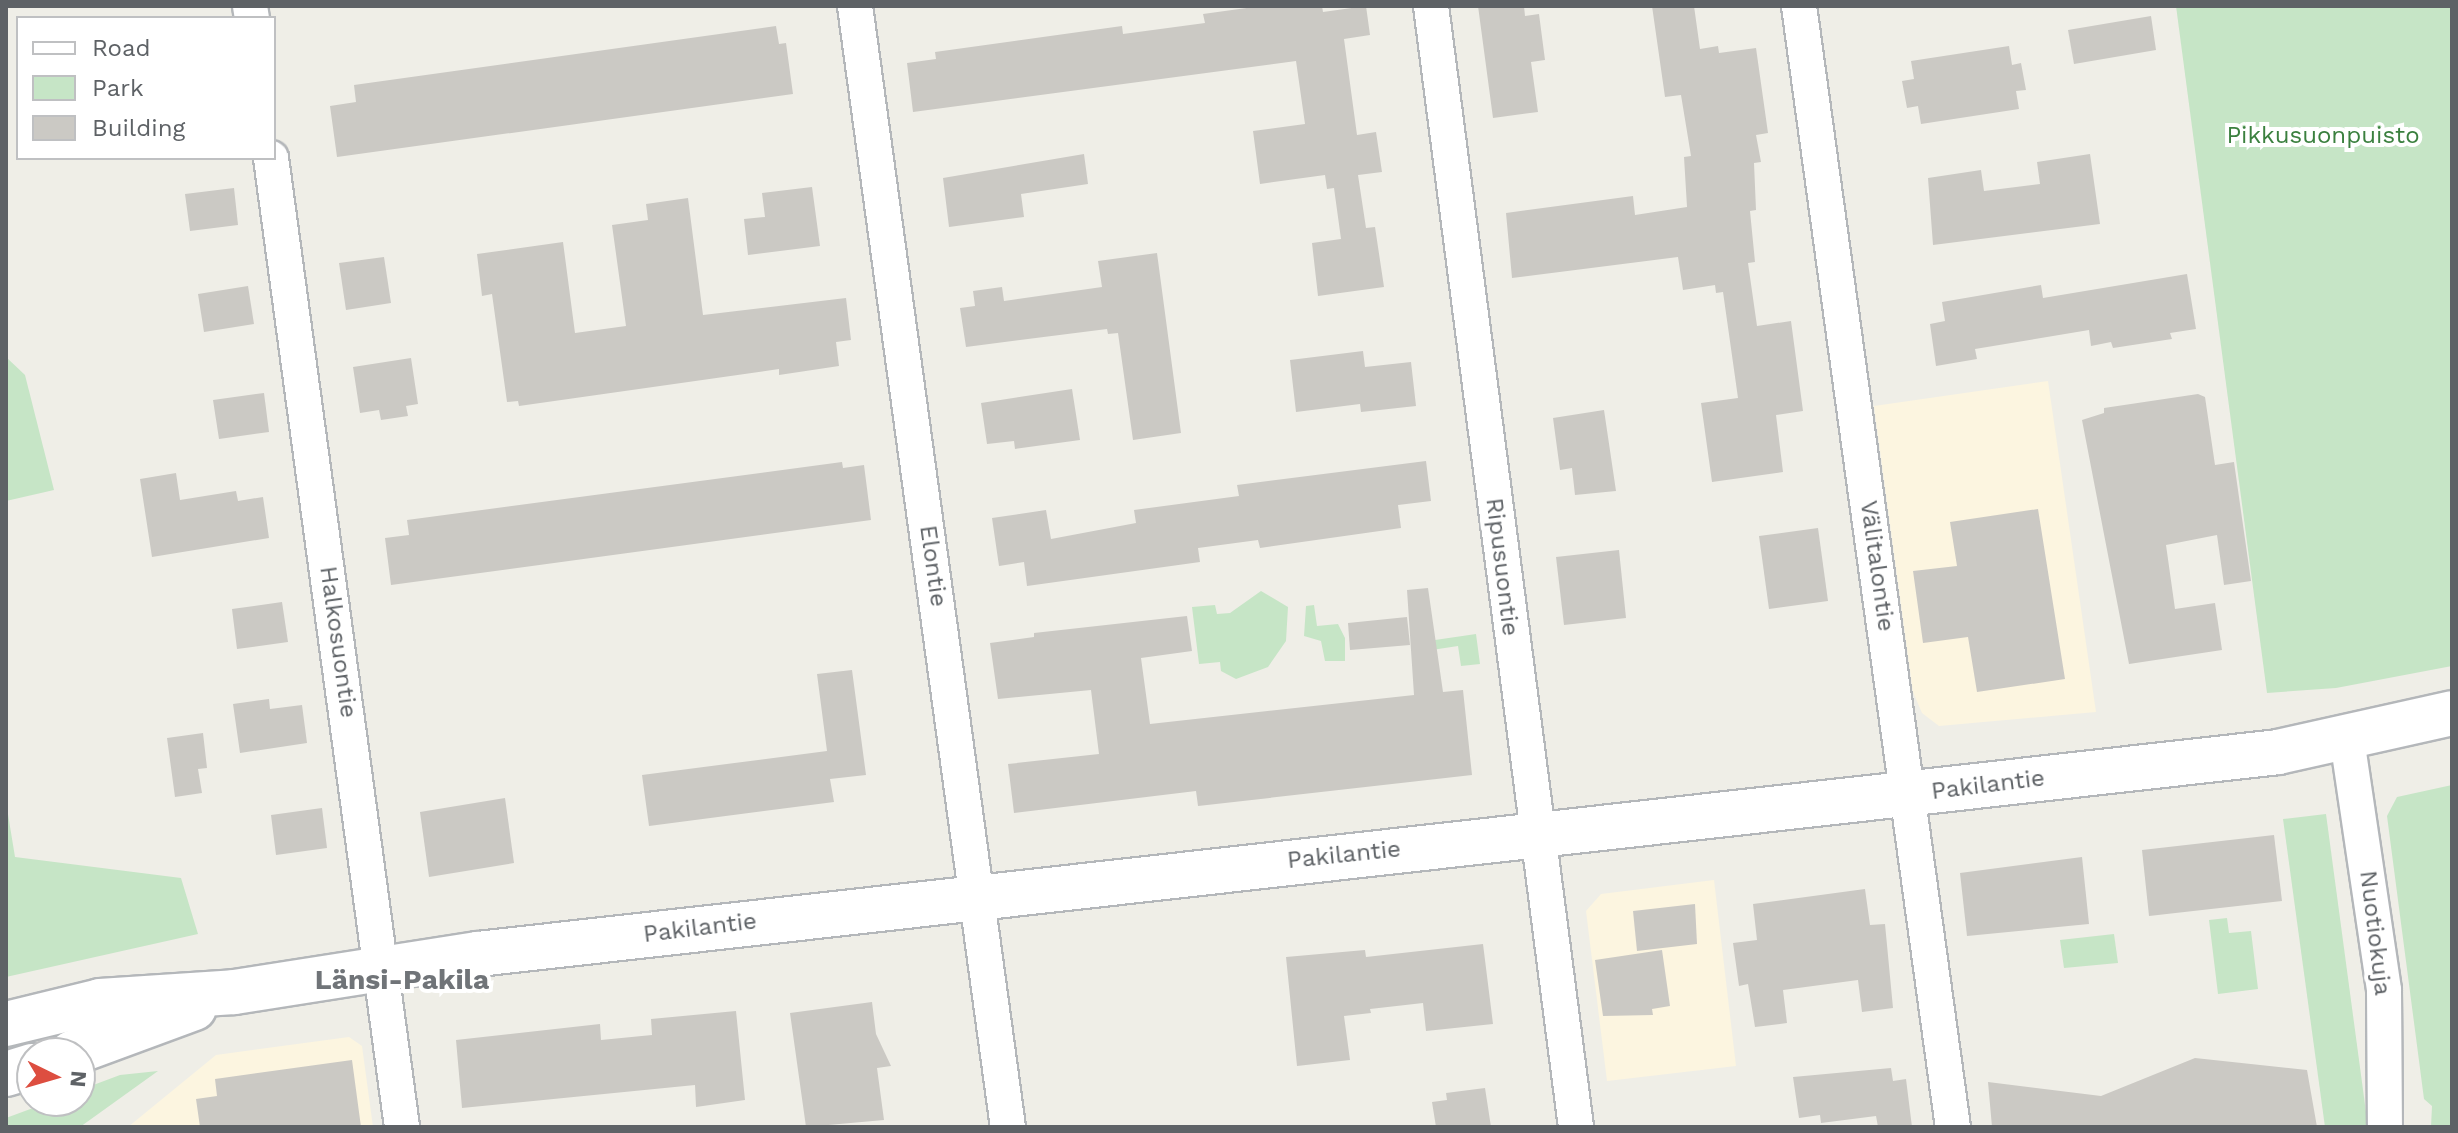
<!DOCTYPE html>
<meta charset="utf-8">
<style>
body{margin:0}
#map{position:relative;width:2458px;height:1133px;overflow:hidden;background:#efeee7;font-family:"Work Sans",sans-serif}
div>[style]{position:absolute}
.commercial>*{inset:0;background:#fcf5e0}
.green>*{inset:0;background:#c6e5c6}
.building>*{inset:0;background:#cbc9c4}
.roads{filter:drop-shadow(2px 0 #b4b7ba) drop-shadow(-2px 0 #b4b7ba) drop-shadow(0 2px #b4b7ba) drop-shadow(0 -2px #b4b7ba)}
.street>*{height:34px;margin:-17px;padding:0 17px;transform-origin:17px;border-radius:17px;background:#fff}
.secondary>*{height:44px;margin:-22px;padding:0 22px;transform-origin:22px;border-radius:22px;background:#fff}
span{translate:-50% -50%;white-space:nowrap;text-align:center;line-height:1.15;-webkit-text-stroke:8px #fff;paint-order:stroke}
.park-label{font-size:24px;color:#3b803f}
.street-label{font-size:24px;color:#5e6266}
.quarter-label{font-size:28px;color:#707478;font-weight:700}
.frame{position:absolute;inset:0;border:8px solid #5e6266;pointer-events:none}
.legend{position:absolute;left:16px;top:16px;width:260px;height:144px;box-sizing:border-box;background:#fff;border:2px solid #bfc0c2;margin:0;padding:10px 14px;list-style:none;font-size:24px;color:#5e6266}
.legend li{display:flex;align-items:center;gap:16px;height:40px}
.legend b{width:40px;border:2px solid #bfc0c2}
.north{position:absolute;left:16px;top:1037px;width:80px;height:80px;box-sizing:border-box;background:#fff;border:2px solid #bfc0c2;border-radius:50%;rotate:95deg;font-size:22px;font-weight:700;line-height:32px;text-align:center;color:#5e6266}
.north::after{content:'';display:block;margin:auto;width:28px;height:36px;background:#dd4e40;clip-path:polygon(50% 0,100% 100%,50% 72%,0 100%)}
</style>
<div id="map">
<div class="commercial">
<div style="clip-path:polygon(2048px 381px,2096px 712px,1939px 726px,1922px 713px,1913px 692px,1874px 406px)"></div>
<div style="clip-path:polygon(1714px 880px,1736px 1066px,1607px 1081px,1586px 911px,1601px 894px)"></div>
<div style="clip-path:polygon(349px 1037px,362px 1046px,373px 1127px,128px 1127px,216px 1055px)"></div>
</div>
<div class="green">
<div style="clip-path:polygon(2176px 6px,2452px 6px,2452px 666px,2336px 688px,2267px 693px)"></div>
<div style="clip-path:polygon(6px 357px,25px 375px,54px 490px,6px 501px)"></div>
<div style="clip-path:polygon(1261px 591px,1288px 607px,1286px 641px,1268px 667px,1236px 679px,1221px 671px,1220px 662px,1199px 664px,1192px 607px,1215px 605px,1217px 614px,1230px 613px)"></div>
<div style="clip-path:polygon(1314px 605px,1317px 626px,1338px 624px,1345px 638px,1345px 661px,1325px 661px,1321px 641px,1304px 636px,1306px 606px)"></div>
<div style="clip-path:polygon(1476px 634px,1480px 664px,1461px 666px,1458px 646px,1412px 653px,1435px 640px)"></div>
<div style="clip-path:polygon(2452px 785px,2452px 1127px,2431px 1127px,2432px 1106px,2424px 1099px,2387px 816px,2397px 797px)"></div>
<div style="clip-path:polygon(6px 802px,15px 857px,181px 878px,198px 934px,6px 977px)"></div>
<div style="clip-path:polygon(2326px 814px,2368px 1127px,2325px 1127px,2283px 819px)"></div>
<div style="clip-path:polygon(2227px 918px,2229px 933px,2251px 931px,2258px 989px,2218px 994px,2209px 920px)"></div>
<div style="clip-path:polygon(2114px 934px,2118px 963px,2064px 968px,2060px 940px)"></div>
<div style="clip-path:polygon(158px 1071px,80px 1127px,6px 1127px,6px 1118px,52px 1101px,80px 1101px,80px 1090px,120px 1075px)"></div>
</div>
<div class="building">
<div style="clip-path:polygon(1261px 6px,1322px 6px,1323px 12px,1366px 6px,1370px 35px,1344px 39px,1357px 135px,1376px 132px,1382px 172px,1358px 175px,1366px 228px,1375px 227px,1384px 287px,1318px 296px,1312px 243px,1341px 239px,1334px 188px,1327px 189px,1325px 175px,1260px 184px,1253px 131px,1305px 124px,1296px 61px,913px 112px,907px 63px,936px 59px,935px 52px,1122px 26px,1123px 34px,1205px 23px,1203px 14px)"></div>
<div style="clip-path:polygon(1478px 6px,1524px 6px,1525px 16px,1539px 14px,1545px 60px,1531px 62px,1538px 112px,1493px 118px)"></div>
<div style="clip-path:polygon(1652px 6px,1694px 6px,1700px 49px,1718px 46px,1719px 53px,1756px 48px,1768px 133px,1756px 135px,1761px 162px,1754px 163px,1756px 210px,1750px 211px,1755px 262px,1748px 263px,1757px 326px,1791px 321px,1803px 411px,1776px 415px,1783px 472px,1712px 482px,1701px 403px,1738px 398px,1723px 292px,1716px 293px,1715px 285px,1683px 290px,1678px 257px,1512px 278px,1506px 213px,1633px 196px,1635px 215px,1687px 207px,1684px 157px,1691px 156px,1681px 95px,1665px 97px)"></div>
<div style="clip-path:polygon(2151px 16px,2156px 50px,2074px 64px,2068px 30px)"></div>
<div style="clip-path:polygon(776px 26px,779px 44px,786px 43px,793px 94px,337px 157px,330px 106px,356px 102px,354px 85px)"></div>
<div style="clip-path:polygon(2009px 46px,2012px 65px,2021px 63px,2026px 90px,2016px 91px,2019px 109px,1921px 124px,1918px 106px,1907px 108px,1902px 81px,1914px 79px,1911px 61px)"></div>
<div style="clip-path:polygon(1084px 154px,1088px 184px,1021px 194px,1024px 217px,949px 227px,943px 178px)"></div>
<div style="clip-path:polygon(2090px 154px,2100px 224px,1933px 245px,1928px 178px,1981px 170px,1984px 191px,2040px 184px,2037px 162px)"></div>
<div style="clip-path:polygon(812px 187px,820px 246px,748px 255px,744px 219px,765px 217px,762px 193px)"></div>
<div style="clip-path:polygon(234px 188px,238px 225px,190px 231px,185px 194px)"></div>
<div style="clip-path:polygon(688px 198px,703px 315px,846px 298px,851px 340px,836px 342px,839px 366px,779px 375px,779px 369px,519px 406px,518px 401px,507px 402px,492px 294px,482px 296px,477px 254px,563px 242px,575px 333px,626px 326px,612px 225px,648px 220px,646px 204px)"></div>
<div style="clip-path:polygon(1157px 253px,1181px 433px,1133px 440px,1118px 333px,1108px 334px,1107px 329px,966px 347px,960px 308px,975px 306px,973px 291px,1002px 287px,1004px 301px,1102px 287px,1098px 261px)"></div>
<div style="clip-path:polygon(384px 257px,391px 303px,346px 310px,339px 263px)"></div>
<div style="clip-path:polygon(2187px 274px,2196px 329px,2170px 333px,2172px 339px,2113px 348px,2111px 342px,2091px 346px,2089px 330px,1975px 349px,1977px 359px,1936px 366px,1930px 324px,1945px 321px,1942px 302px,2041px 285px,2043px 298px)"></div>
<div style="clip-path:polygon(248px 286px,254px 324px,204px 332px,198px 294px)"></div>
<div style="clip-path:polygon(1363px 351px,1365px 367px,1411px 362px,1416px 406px,1361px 412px,1360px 404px,1296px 412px,1290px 360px)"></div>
<div style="clip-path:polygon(411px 358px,418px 404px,406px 406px,408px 416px,381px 420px,379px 410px,360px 413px,353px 367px)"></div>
<div style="clip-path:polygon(1072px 389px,1080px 440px,1015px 449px,1014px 441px,987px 444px,981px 403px)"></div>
<div style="clip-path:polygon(264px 393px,269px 432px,219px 439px,213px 400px)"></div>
<div style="clip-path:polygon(2198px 394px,2205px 397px,2215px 465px,2234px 462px,2251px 581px,2224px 585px,2217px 535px,2166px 545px,2175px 609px,2215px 603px,2222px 650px,2129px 664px,2082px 420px,2104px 413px,2104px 408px)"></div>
<div style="clip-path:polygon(1604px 410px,1616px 491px,1575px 495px,1572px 468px,1560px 470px,1553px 418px)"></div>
<div style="clip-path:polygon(1426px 461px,1431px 501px,1398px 505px,1401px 528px,1260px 548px,1258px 540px,1198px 548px,1200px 562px,1027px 586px,1024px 562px,999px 566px,992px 518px,1046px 510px,1051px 539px,1136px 523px,1134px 510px,1239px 496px,1237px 485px)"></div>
<div style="clip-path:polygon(842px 462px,843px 468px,864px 465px,871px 520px,391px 585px,385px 538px,409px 535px,407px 520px)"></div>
<div style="clip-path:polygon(176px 473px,180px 500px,236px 491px,238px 501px,263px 497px,269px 538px,152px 557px,140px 479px)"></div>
<div style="clip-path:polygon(2038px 509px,2065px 679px,1977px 692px,1968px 637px,1923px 643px,1913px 571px,1957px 566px,1950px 522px)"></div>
<div style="clip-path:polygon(1818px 528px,1828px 601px,1769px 609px,1759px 536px)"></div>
<div style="clip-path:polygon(1619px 550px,1626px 618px,1564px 625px,1556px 557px)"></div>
<div style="clip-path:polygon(1428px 588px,1443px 692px,1463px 690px,1472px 775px,1198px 806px,1196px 791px,1014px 813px,1008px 764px,1099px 754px,1091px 690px,998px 699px,990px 643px,1034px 637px,1034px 633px,1187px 616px,1192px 651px,1141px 658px,1150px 724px,1414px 695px,1407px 590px)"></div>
<div style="clip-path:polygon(282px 602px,288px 642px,237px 649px,232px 609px)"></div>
<div style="clip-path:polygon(1407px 617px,1410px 645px,1350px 650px,1348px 623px)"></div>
<div style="clip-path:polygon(852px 670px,866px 775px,830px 779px,834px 802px,649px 826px,642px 775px,827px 751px,817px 674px)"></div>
<div style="clip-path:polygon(269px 699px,270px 709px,302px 705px,307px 743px,240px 753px,233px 704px)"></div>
<div style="clip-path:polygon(203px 733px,207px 768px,198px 769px,202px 793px,175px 797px,167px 738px)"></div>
<div style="clip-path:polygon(505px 798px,514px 863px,429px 877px,420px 812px)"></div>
<div style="clip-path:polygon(322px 808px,327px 848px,276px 855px,271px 815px)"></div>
<div style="clip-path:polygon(2274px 835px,2282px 901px,2149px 916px,2142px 850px)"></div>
<div style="clip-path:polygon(2082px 857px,2089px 924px,1967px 936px,1960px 873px)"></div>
<div style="clip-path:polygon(1865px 889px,1870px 925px,1885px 924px,1893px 1008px,1862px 1012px,1858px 980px,1783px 990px,1787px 1023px,1755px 1027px,1748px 984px,1739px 986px,1733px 943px,1757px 940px,1753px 904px)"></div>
<div style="clip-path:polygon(1695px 904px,1697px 944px,1637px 951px,1633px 911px)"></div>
<div style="clip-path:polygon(1483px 944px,1493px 1024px,1426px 1031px,1423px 1003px,1370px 1009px,1371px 1013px,1344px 1016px,1350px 1060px,1297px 1066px,1286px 957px,1365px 950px,1366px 957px)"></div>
<div style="clip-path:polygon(1662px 950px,1670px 1006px,1652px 1009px,1653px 1015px,1603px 1016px,1595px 960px)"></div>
<div style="clip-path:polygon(872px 1002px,876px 1034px,891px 1066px,877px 1068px,884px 1120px,806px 1127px,790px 1013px)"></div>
<div style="clip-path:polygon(736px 1011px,745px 1100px,696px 1107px,695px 1085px,462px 1108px,456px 1040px,600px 1024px,601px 1040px,652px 1035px,651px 1019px)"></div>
<div style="clip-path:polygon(2195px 1058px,2307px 1070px,2317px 1127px,1992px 1127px,1988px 1082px,2101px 1096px)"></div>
<div style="clip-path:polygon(352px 1060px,361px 1127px,200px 1127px,196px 1099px,217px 1096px,215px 1079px)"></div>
<div style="clip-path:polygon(1891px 1068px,1893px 1081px,1906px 1079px,1912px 1127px,1878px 1127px,1876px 1116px,1821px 1123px,1820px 1115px,1799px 1118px,1793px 1077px)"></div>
<div style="clip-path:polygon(1485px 1088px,1491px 1127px,1436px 1127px,1432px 1102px,1447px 1100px,1446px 1093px)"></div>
</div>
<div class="roads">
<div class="street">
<div style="left:250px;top:6px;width:12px;rotate:81deg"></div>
<div style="left:855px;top:6px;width:1131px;rotate:82.23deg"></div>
<div style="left:1431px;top:6px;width:1130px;rotate:82.63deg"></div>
<div style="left:1799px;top:6px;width:1132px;rotate:82.18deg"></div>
<div style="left:271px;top:158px;width:978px;rotate:82.3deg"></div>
<div style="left:2347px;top:739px;width:254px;rotate:81.6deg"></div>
<div style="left:2384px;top:990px;width:137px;rotate:89.6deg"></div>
</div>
<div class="secondary">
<div style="left:6px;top:1024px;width:97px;rotate:-13.7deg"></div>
<div style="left:100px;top:1001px;width:134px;rotate:-3.8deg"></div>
<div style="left:234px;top:992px;width:247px;rotate:-8.9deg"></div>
<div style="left:478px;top:954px;width:1811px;rotate:-6.4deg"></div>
<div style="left:2278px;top:752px;width:178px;rotate:-12.6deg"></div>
<div style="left:72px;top:1053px;width:130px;rotate:-20.2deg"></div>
<div style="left:6px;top:1074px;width:27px;rotate:-17deg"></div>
</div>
</div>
<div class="park-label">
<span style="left:2323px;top:136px">Pikkusuonpuisto</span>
</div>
<div class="street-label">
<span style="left:933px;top:566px;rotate:82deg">Elontie</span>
<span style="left:1877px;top:566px;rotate:82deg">Välitalontie</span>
<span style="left:1502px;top:567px;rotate:83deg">Ripusuontie</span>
<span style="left:338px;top:642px;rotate:82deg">Halkosuontie</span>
<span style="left:1988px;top:785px;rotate:-7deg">Pakilantie</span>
<span style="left:1344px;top:855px;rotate:-6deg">Pakilantie</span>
<span style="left:700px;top:928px;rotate:-7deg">Pakilantie</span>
<span style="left:2375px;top:933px;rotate:83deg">Nuotiokuja</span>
</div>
<div class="quarter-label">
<span style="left:402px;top:980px">Länsi-Pakila</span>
</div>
<div class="frame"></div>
<ul class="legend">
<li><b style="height:10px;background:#fff"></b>Road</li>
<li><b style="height:22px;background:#c6e5c6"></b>Park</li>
<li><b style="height:22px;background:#cbc9c4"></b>Building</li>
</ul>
<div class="north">N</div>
</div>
